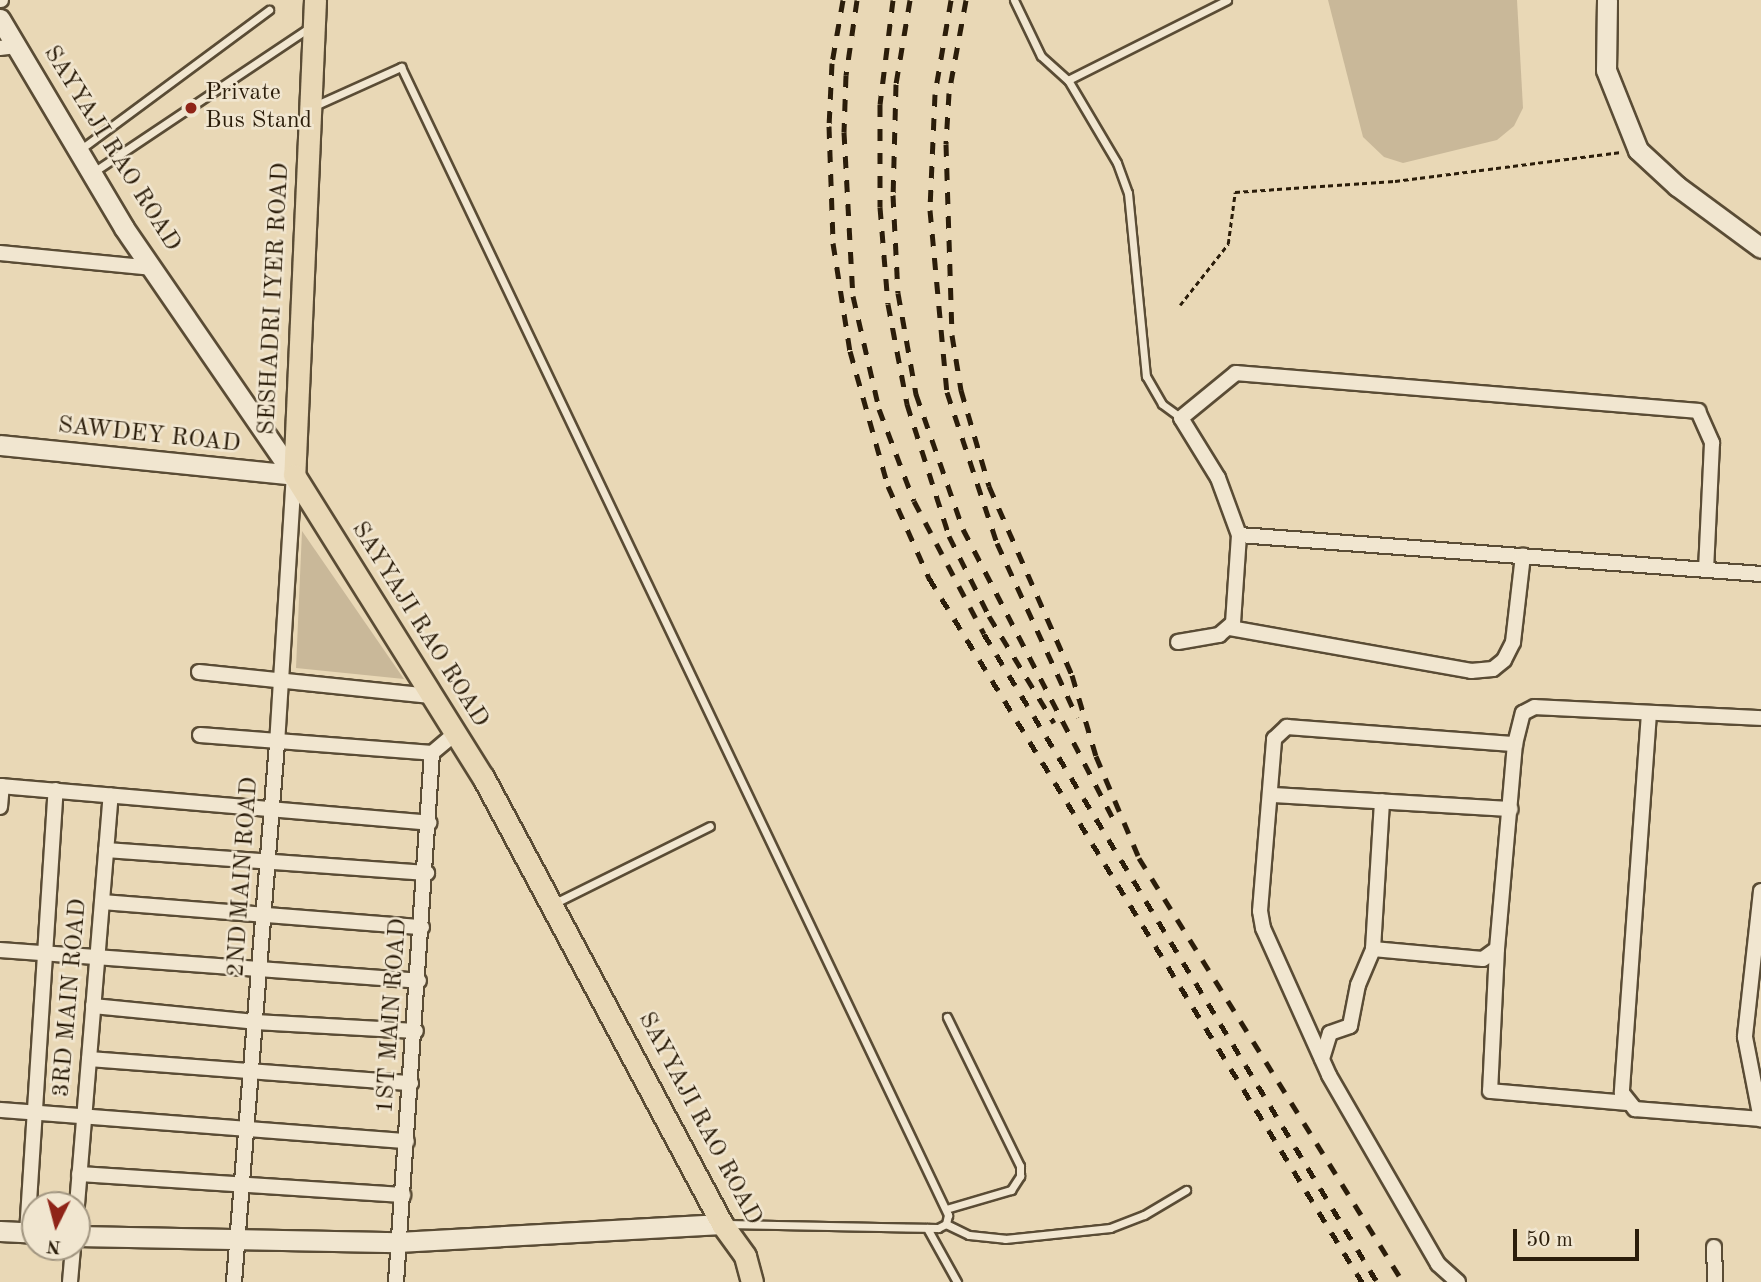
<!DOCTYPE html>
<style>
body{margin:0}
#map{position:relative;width:1761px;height:1282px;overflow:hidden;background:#e9d8b6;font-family:"Old Standard TT",serif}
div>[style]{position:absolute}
.green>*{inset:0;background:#c9b899}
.path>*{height:2.5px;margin-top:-1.25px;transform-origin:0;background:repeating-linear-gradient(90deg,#2b1d0a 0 5px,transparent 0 8.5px)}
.roads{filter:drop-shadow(2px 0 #5a4c35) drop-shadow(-2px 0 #5a4c35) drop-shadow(0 2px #5a4c35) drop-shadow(0 -2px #5a4c35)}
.lane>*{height:7px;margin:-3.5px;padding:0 3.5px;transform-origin:3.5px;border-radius:3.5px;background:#f1e6d0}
.street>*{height:14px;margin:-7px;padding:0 7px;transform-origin:7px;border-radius:7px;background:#f1e6d0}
.secondary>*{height:19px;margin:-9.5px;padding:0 9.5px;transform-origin:9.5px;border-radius:9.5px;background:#f1e6d0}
.primary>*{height:21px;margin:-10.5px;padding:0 10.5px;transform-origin:10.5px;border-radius:10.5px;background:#e9d8b6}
.rail>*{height:5px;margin-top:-2.5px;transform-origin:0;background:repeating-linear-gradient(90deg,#2b1d0a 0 12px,transparent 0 24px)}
.dots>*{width:19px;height:19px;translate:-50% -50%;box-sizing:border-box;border:4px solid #f1e6d0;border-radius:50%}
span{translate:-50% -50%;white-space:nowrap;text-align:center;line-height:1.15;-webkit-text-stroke:5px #f1e6d0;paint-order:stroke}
.poi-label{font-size:24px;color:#2b1d0a}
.left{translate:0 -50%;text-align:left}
.street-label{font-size:24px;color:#2b1d0a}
.north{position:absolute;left:21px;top:1191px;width:70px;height:70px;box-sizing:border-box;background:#f1e6d0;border:2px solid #a29681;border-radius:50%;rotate:186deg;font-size:19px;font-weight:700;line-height:28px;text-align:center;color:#2b1d0a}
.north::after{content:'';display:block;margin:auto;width:24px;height:32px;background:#8f2418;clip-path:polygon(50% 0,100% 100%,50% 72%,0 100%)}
.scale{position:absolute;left:1513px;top:1229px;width:126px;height:32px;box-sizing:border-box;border:4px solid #2b1d0a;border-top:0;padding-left:9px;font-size:21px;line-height:24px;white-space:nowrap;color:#2b1d0a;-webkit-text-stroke:5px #f1e6d0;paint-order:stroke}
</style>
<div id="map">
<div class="green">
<div style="clip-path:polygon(1328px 0,1517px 0,1523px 108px,1514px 126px,1497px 140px,1403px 163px,1384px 157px,1363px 137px)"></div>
<div style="clip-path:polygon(302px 531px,404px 679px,296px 668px)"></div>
</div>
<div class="path">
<div style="left:1180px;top:305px;width:78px;rotate:-51.8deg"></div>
<div style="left:1228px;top:244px;width:52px;rotate:-82.3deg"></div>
<div style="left:1235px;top:192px;width:160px;rotate:-3.9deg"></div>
<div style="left:1395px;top:181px;width:228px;rotate:-7.3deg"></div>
</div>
<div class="roads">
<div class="lane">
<div style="left:1014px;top:0;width:62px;rotate:64.3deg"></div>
<div style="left:1041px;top:56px;width:36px;rotate:42deg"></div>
<div style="left:1068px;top:80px;width:96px;rotate:59.4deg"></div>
<div style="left:1117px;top:163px;width:32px;rotate:70deg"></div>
<div style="left:1128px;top:193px;width:184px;rotate:84.4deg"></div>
<div style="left:1146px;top:376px;width:32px;rotate:60deg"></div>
<div style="left:1162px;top:404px;width:24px;rotate:36deg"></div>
<div style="left:1068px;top:80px;width:178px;rotate:-26.7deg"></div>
<div style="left:312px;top:107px;width:98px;rotate:-24.2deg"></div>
<div style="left:401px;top:67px;width:1272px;rotate:64.52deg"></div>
<div style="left:948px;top:1215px;width:9px;rotate:103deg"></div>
<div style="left:81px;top:149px;width:234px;rotate:-36.5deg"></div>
<div style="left:92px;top:173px;width:261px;rotate:-33.8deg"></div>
<div style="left:553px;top:904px;width:175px;rotate:-26.4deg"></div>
<div style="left:946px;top:1209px;width:68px;rotate:-16.3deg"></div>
<div style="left:1011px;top:1190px;width:17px;rotate:-57deg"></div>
<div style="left:1020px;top:1176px;width:10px;rotate:-90deg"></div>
<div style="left:1020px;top:1166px;width:166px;rotate:-116.1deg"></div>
<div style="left:726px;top:1224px;width:212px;rotate:1.1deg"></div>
<div style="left:938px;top:1228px;width:9px;rotate:-27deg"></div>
<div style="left:946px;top:1224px;width:25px;rotate:26deg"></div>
<div style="left:969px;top:1235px;width:36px;rotate:6deg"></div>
<div style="left:1005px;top:1239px;width:106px;rotate:-6deg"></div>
<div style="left:1110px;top:1228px;width:36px;rotate:-21deg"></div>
<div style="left:1144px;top:1215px;width:49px;rotate:-30.8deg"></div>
<div style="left:927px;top:1228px;width:62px;rotate:60.9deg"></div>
</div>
<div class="street">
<div style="left:0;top:0;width:1px"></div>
<div style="left:0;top:48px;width:16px;rotate:-7deg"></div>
<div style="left:0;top:253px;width:154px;rotate:5.6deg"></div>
<div style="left:1239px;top:535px;width:523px;rotate:4.27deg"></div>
<div style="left:1230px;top:628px;width:245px;rotate:10.1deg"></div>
<div style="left:1471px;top:671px;width:22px;rotate:-5deg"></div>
<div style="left:1493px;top:669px;width:14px;rotate:-39deg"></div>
<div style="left:1504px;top:660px;width:20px;rotate:-63deg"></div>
<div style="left:1513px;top:642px;width:87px;rotate:-83.4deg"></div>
<div style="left:1178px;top:642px;width:42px;rotate:-9.7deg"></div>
<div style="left:1219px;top:635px;width:18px;rotate:-41deg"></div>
<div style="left:1233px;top:623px;width:88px;rotate:-86.1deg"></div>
<div style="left:1239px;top:535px;width:61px;rotate:-110.2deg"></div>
<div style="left:1218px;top:478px;width:70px;rotate:-121.7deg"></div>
<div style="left:1181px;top:418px;width:71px;rotate:-39.3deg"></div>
<div style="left:1236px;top:373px;width:464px;rotate:4.7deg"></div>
<div style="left:1698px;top:411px;width:35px;rotate:66deg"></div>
<div style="left:1712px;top:443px;width:127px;rotate:92.7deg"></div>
<div style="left:199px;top:672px;width:233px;rotate:5.9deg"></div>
<div style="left:1649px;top:713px;width:381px;rotate:94.1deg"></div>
<div style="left:1622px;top:1093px;width:21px;rotate:51deg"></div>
<div style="left:1635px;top:1109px;width:126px;rotate:4.5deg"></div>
<div style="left:200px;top:735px;width:233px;rotate:4.4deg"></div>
<div style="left:432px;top:753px;width:30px;rotate:-40deg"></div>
<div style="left:0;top:786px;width:431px;rotate:4.9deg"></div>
<div style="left:1272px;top:795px;width:239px;rotate:3.4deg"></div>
<div style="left:0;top:807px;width:21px;rotate:-85deg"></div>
<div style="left:106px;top:850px;width:322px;rotate:4.1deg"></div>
<div style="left:1761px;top:891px;width:147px;rotate:96.3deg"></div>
<div style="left:1745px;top:1037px;width:84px;rotate:79deg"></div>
<div style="left:102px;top:902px;width:321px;rotate:4.5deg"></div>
<div style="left:1373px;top:949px;width:110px;rotate:5.2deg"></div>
<div style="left:1483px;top:959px;width:17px;rotate:-36deg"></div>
<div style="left:1497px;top:949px;width:206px;rotate:-85deg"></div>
<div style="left:1515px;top:744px;width:32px;rotate:-76deg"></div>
<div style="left:1523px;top:713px;width:13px;rotate:-27deg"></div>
<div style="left:1535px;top:707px;width:226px;rotate:2.8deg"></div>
<div style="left:1497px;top:949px;width:142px;rotate:92.8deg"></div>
<div style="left:1490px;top:1091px;width:137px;rotate:5deg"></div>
<div style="left:0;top:950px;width:420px;rotate:4.2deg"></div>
<div style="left:93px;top:1006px;width:163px;rotate:5.6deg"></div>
<div style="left:255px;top:1022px;width:161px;rotate:3.2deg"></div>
<div style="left:89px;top:1059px;width:323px;rotate:4.3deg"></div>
<div style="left:1322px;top:1059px;width:27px;rotate:-73deg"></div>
<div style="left:1330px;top:1033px;width:21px;rotate:-19deg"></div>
<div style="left:1350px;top:1026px;width:42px;rotate:-79deg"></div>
<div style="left:1358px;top:985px;width:39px;rotate:-67deg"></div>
<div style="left:1373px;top:949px;width:148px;rotate:-86.5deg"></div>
<div style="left:0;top:1110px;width:408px;rotate:4.4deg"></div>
<div style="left:79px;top:1174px;width:325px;rotate:3.7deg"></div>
<div style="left:77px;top:1205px;width:411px;rotate:-85.3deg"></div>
<div style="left:27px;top:1233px;width:444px;rotate:-86.3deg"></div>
<div style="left:1714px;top:1247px;width:35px;rotate:88deg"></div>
<div style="left:70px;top:1282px;width:35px;rotate:-85deg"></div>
<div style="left:234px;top:1282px;width:540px;rotate:-85.43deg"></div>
<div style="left:277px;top:744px;width:269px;rotate:-86.4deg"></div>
<div style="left:396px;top:1282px;width:530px;rotate:-86.11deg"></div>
<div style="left:1458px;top:1282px;width:27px;rotate:-138deg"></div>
<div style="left:1438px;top:1264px;width:218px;rotate:-120deg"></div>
<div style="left:1329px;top:1075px;width:161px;rotate:-114.2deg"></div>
<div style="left:1263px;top:928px;width:17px;rotate:-100deg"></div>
<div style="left:1260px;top:911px;width:173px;rotate:-85.3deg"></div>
<div style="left:1274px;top:739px;width:18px;rotate:-43deg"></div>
<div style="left:1287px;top:727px;width:229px;rotate:4.3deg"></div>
</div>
<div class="secondary">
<div style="left:1607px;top:0;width:70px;rotate:90.8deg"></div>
<div style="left:1606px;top:70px;width:86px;rotate:68.2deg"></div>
<div style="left:1638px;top:150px;width:53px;rotate:42.7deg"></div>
<div style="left:1677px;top:186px;width:104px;rotate:36.4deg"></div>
<div style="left:0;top:19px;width:243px;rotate:59.3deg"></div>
<div style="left:124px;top:228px;width:300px;rotate:55.5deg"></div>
<div style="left:0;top:445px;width:296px;rotate:5.8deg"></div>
<div style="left:0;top:1231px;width:35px;rotate:3deg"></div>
<div style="left:77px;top:1236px;width:321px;rotate:1.1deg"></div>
<div style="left:398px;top:1242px;width:324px;rotate:-3.2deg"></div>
</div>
<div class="primary">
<div style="left:315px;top:0;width:475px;rotate:92.5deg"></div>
<div style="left:294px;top:475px;width:356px;rotate:58deg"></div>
<div style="left:483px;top:777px;width:507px;rotate:61.87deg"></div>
<div style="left:722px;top:1224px;width:39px;rotate:54deg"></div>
<div style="left:745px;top:1256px;width:27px;rotate:75deg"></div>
</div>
</div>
<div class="rail">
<div style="left:843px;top:0;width:64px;rotate:99.9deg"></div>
<div style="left:832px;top:63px;width:63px;rotate:92.7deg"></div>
<div style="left:829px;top:126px;width:117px;rotate:88deg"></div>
<div style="left:833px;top:243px;width:109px;rotate:81.1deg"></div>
<div style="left:850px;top:351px;width:140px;rotate:74.3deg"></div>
<div style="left:888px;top:486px;width:101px;rotate:66deg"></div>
<div style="left:929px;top:578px;width:827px;rotate:58.41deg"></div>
<div style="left:857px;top:0;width:76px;rotate:98.3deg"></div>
<div style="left:846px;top:75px;width:57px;rotate:92deg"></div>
<div style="left:844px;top:132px;width:164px;rotate:86.9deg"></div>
<div style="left:853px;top:296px;width:116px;rotate:77deg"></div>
<div style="left:879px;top:409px;width:98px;rotate:69.2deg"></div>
<div style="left:914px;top:501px;width:150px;rotate:62.2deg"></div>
<div style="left:984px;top:634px;width:758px;rotate:58.76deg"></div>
<div style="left:893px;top:0;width:105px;rotate:97.1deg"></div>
<div style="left:880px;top:104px;width:103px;rotate:90deg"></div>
<div style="left:880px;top:207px;width:97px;rotate:85.3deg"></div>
<div style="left:888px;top:304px;width:102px;rotate:79.2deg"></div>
<div style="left:907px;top:404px;width:139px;rotate:72.3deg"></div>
<div style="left:949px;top:536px;width:89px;rotate:63.4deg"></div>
<div style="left:989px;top:616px;width:125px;rotate:58.7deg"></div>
<div style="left:910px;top:0;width:85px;rotate:99.5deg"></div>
<div style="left:896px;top:84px;width:111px;rotate:91.5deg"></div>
<div style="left:893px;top:195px;width:98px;rotate:87.1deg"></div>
<div style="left:898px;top:293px;width:103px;rotate:79.9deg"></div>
<div style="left:916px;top:394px;width:143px;rotate:70.8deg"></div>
<div style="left:963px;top:529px;width:324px;rotate:62.6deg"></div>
<div style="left:951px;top:0;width:95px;rotate:99.7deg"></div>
<div style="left:935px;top:94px;width:116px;rotate:92.5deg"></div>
<div style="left:930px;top:210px;width:183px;rotate:84.7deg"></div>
<div style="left:947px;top:392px;width:159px;rotate:71.7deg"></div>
<div style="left:997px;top:543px;width:192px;rotate:65.3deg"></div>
<div style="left:966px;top:0;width:95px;rotate:100.4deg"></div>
<div style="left:949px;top:93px;width:51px;rotate:93.4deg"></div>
<div style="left:946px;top:144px;width:191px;rotate:88.2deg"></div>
<div style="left:952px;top:335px;width:56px;rotate:80.7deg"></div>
<div style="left:961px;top:390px;width:100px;rotate:73.7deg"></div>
<div style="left:989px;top:486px;width:206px;rotate:66.3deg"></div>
<div style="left:1072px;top:675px;width:84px;rotate:73.5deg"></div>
<div style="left:1096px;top:756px;width:111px;rotate:67.1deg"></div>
<div style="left:1139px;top:858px;width:499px;rotate:58.1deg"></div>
</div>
<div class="dots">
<div style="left:191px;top:108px;background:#8f2418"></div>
</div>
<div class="poi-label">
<span class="left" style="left:205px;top:108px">Private<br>Bus Stand</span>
</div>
<div class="street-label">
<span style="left:111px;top:149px;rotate:58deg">SAYYAJI RAO ROAD</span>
<span style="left:275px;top:299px;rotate:-87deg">SESHADRI IYER ROAD</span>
<span style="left:149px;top:436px;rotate:6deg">SAWDEY ROAD</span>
<span style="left:419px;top:625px;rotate:58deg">SAYYAJI RAO ROAD</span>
<span style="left:244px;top:877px;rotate:-86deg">2ND MAIN ROAD</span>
<span style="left:71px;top:998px;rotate:-85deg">3RD MAIN ROAD</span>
<span style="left:393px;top:1016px;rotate:-86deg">1ST MAIN ROAD</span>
<span style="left:699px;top:1119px;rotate:62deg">SAYYAJI RAO ROAD</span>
</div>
<div class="north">N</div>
<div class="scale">50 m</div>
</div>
